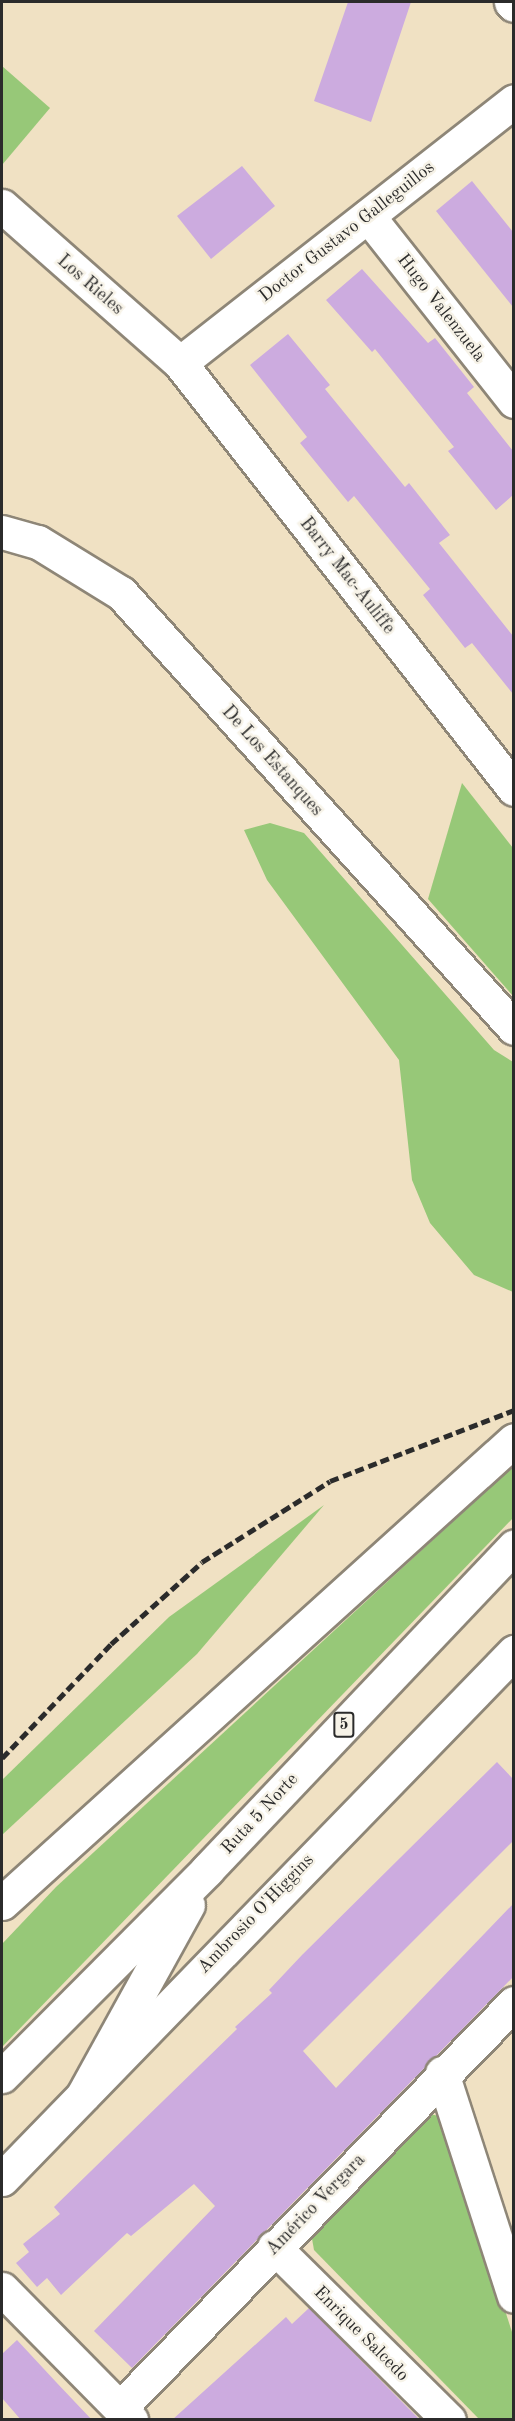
<!DOCTYPE html>
<meta charset="utf-8">
<style>
body{margin:0}
#map{position:relative;width:515px;height:2421px;overflow:hidden;background:#f0e1c3;font-family:"Old Standard TT",serif}
div>[style]{position:absolute}
.green>*{inset:0;background:#97c878}
.building>*{inset:0;background:#ccabdf}
.roads{filter:drop-shadow(2px 0 #8e8677) drop-shadow(-2px 0 #8e8677) drop-shadow(0 2px #8e8677) drop-shadow(0 -2px #8e8677)}
.minor>*{height:33px;margin:-16.5px;padding:0 16.5px;transform-origin:16.5px;border-radius:16.5px;background:#fff}
.highway>*{height:33px;margin:-16.5px;padding:0 16.5px;transform-origin:16.5px;border-radius:16.5px;background:#fff}
.rail>*{height:4.5px;margin-top:-2.25px;transform-origin:0;background:repeating-linear-gradient(90deg,#2b2b2b 0 9px,transparent 0 13.5px)}
span{translate:-50% -50%;white-space:nowrap;text-align:center;line-height:1.15;-webkit-text-stroke:5px #f7f3e8;paint-order:stroke}
.shield-label span{padding:2px 4px;background:#f7f3e8;border:2px solid;border-radius:4px;-webkit-text-stroke-width:0}
.shield-label{font-size:16px;color:#2b2b2b;font-weight:700}
.street-label{font-size:18px;color:#2b2b2b}
.frame{position:absolute;inset:0;border:3px solid #2b2b2b;pointer-events:none}
</style>
<div id="map">
<div class="green">
<div style="clip-path:polygon(2px 66px,50px 108px,2px 165px)"></div>
<div style="clip-path:polygon(462px 783px,513px 848px,513px 996px,428px 899px)"></div>
<div style="clip-path:polygon(270px 823px,304px 833px,494px 1050px,513px 1062px,513px 1292px,474px 1275px,430px 1223px,412px 1180px,399px 1060px,267px 880px,244px 830px)"></div>
<div style="clip-path:polygon(513px 1466px,513px 1518px,2px 2047px,2px 1944px,56px 1887px)"></div>
<div style="clip-path:polygon(324px 1505px,197px 1654px,2px 1835px,2px 1780px,169px 1617px)"></div>
<div style="clip-path:polygon(427px 2113px,442px 2117px,513px 2335px,513px 2419px,479px 2419px,314px 2250px,311px 2233px)"></div>
</div>
<div class="building">
<div style="clip-path:polygon(348px 2px,411px 2px,371px 122px,314px 101px)"></div>
<div style="clip-path:polygon(242px 166px,275px 206px,211px 259px,177px 216px)"></div>
<div style="clip-path:polygon(472px 181px,513px 232px,513px 307px,436px 211px)"></div>
<div style="clip-path:polygon(362px 269px,428px 343px,435px 338px,474px 387px,467px 393px,513px 451px,513px 495px,496px 510px,448px 451px,454px 447px,375px 349px,372px 352px,326px 300px)"></div>
<div style="clip-path:polygon(288px 334px,330px 385px,325px 389px,405px 487px,409px 483px,450px 535px,439px 543px,513px 636px,513px 694px,472px 643px,465px 648px,423px 595px,430px 589px,354px 496px,348px 502px,300px 443px,307px 437px,250px 365px)"></div>
<div style="clip-path:polygon(497px 1762px,513px 1779px,513px 1841px,303px 2051px,336px 2088px,513px 1904px,513px 1977px,132px 2368px,94px 2331px,215px 2206px,194px 2184px,131px 2236px,127px 2233px,61px 2295px,47px 2278px,37px 2287px,16px 2263px,29px 2252px,23px 2244px,60px 2214px,54px 2207px,237px 2029px,235px 2027px,272px 1993px,269px 1990px,302px 1955px)"></div>
<div style="clip-path:polygon(309px 2308px,420px 2420px,172px 2420px,286px 2317px,292px 2324px)"></div>
<div style="clip-path:polygon(17px 2340px,56px 2382px,92px 2420px,21px 2420px,2px 2398px,2px 2354px)"></div>
</div>
<div class="roads">
<div class="minor">
<div style="left:511px;top:2px;width:4px;rotate:45deg"></div>
<div style="left:2px;top:206px;width:237px;rotate:41.4deg"></div>
<div style="left:180px;top:363px;width:541px;rotate:51.9deg"></div>
<div style="left:368px;top:216px;width:236px;rotate:51.7deg"></div>
<div style="left:180px;top:363px;width:424px;rotate:-38.1deg"></div>
<div style="left:2px;top:532px;width:37px;rotate:16deg"></div>
<div style="left:38px;top:542px;width:97px;rotate:31.6deg"></div>
<div style="left:121px;top:593px;width:586px;rotate:47.9deg"></div>
<div style="left:442px;top:2073px;width:234px;rotate:72.1deg"></div>
<div style="left:2px;top:2179px;width:735px;rotate:-45.83deg"></div>
<div style="left:274px;top:2247px;width:246px;rotate:44.7deg"></div>
<div style="left:2px;top:2289px;width:184px;rotate:45.4deg"></div>
<div style="left:120px;top:2408px;width:565px;rotate:-45.79deg"></div>
</div>
<div class="highway">
<div style="left:2px;top:1903px;width:690px;rotate:-42.12deg"></div>
<div style="left:2px;top:2076px;width:291px;rotate:-45.1deg"></div>
<div style="left:207px;top:1870px;width:446px;rotate:-46.5deg"></div>
<div style="left:83px;top:2095px;width:217px;rotate:-61.1deg"></div>
</div>
</div>
<div class="rail">
<div style="left:2px;top:1758px;width:158px;rotate:-46.3deg"></div>
<div style="left:111px;top:1644px;width:122px;rotate:-42deg"></div>
<div style="left:202px;top:1562px;width:151px;rotate:-32.3deg"></div>
<div style="left:330px;top:1481px;width:197px;rotate:-21.1deg"></div>
</div>
<div class="shield-label">
<span style="left:344px;top:1725px">5</span>
</div>
<div class="street-label">
<span style="left:347px;top:232px;rotate:-38deg">Doctor Gustavo Galleguillos</span>
<span style="left:90px;top:285px;rotate:41deg">Los Rieles</span>
<span style="left:441px;top:308px;rotate:52deg">Hugo Valenzuela</span>
<span style="left:347px;top:576px;rotate:52deg">Barry Mac-Auliffe</span>
<span style="left:272px;top:761px;rotate:48deg">De Los Estanques</span>
<span style="left:260px;top:1814px;rotate:-47deg">Ruta 5 Norte</span>
<span style="left:256px;top:1914px;rotate:-46deg">Ambrosio O'Higgins</span>
<span style="left:316px;top:2205px;rotate:-46deg">Américo Vergara</span>
<span style="left:361px;top:2334px;rotate:45deg">Enrique Salcedo</span>
</div>
<div class="frame"></div>
</div>
